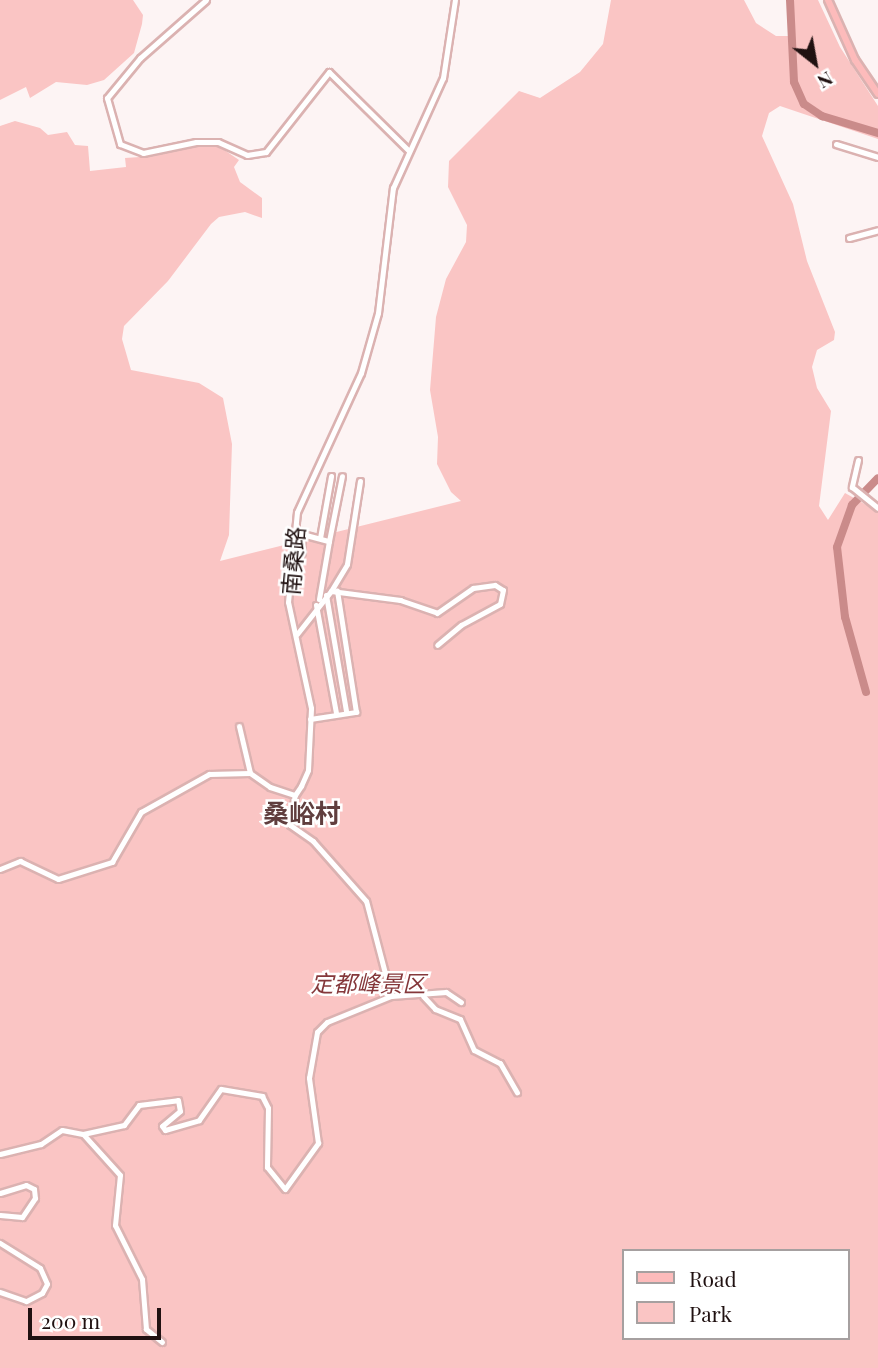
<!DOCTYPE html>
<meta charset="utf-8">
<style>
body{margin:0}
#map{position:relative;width:878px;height:1368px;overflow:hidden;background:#fdf4f4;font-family:"Playfair Display","Noto Sans SC",serif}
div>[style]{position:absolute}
.green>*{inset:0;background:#fac5c4}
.river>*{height:8px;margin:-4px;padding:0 4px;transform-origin:4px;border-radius:4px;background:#ca8b8a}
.roads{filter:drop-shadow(2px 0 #dbb2b1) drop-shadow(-2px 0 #dbb2b1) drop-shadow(0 2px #dbb2b1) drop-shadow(0 -2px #dbb2b1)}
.minor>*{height:5px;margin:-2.5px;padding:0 2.5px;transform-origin:2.5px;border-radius:2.5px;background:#fff}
.major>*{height:6px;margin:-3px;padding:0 3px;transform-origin:3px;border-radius:3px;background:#fdbbbb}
span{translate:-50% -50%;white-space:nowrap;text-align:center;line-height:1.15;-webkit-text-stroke:5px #fff;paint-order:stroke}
.street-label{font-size:23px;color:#201111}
.park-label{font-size:23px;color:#85383b;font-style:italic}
.quarter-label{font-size:26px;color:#603e3e;font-weight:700}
.legend{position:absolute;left:622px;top:1249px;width:228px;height:91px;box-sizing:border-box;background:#fff;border:2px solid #a6a0a0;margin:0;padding:9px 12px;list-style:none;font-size:21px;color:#201111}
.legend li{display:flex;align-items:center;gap:14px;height:35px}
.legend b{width:35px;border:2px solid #a6a0a0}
.north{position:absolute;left:780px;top:28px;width:70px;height:70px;-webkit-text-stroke:5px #fff;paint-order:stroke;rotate:149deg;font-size:19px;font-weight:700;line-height:28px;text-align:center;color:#201111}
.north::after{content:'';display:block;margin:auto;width:24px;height:32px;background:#201111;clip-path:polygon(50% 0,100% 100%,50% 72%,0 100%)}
.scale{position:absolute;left:28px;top:1308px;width:133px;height:32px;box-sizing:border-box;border:4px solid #201111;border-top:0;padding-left:9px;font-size:21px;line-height:24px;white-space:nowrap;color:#201111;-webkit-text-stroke:5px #fff;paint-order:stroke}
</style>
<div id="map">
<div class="green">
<div style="clip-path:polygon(0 0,133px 0,143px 15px,142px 24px,134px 53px,104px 80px,87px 85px,56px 82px,30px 98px,26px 87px,0 100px)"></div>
<div style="clip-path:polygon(evenodd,611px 0,744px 0,756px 23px,776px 36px,792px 36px,793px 0,818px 0,840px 47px,878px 106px,878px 139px,780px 106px,769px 113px,762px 136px,793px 204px,807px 261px,835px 332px,834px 340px,817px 350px,812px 367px,817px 388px,831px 411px,819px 506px,828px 520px,845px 493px,870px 507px,878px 501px,878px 1368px,0 1368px,0 126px,15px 121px,40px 128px,48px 135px,67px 132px,75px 145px,88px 146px,90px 171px,126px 167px,125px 158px,155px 156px,194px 144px,217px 145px,239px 160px,234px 167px,240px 182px,262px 198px,262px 218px,245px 212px,219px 217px,211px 224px,168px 281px,124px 326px,122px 339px,131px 370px,199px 383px,223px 398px,232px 444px,229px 535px,220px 561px,461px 501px,451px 492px,437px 464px,438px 437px,430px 390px,436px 317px,446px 279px,466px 242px,467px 225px,448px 187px,449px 161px,519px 91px,540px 98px,580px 72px,603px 44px,611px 0,624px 1251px,848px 1251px,848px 1338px,624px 1338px,624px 1251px)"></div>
</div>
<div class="river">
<div style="left:790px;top:0;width:82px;rotate:87.2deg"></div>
<div style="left:794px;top:82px;width:24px;rotate:66deg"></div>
<div style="left:804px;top:104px;width:22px;rotate:34deg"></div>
<div style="left:822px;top:116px;width:59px;rotate:16.9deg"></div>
<div style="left:866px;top:692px;width:78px;rotate:-105.6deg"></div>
<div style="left:845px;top:617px;width:70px;rotate:-96.5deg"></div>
<div style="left:837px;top:547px;width:45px;rotate:-70.3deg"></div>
<div style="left:852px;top:505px;width:37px;rotate:-46deg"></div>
</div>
<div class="roads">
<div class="minor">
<div style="left:206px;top:0;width:88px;rotate:138.7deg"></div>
<div style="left:140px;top:58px;width:52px;rotate:129.5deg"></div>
<div style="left:107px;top:98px;width:48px;rotate:74.2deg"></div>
<div style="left:120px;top:144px;width:25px;rotate:21deg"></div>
<div style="left:143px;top:153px;width:54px;rotate:-11.7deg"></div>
<div style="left:196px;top:142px;width:22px"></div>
<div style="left:218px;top:142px;width:32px;rotate:24deg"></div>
<div style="left:247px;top:155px;width:19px;rotate:-9deg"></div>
<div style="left:266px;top:152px;width:102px;rotate:-51.8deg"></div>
<div style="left:329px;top:72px;width:111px;rotate:44.6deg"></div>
<div style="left:836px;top:144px;width:44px;rotate:17.2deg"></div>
<div style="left:849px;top:238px;width:30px;rotate:-15deg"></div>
<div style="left:858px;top:460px;width:28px;rotate:103deg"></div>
<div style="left:852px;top:487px;width:33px;rotate:39deg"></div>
<div style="left:320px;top:538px;width:63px;rotate:-79.9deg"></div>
<div style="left:329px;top:541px;width:66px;rotate:-78.7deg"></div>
<div style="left:293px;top:567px;width:17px;rotate:-59deg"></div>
<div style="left:302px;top:552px;width:18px;rotate:-90deg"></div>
<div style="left:302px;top:534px;width:28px;rotate:15deg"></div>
<div style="left:329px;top:541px;width:59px;rotate:99.8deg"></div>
<div style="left:331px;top:591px;width:31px;rotate:-59deg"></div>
<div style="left:347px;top:564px;width:84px;rotate:-81.1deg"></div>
<div style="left:326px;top:595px;width:118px;rotate:80.2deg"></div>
<div style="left:316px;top:605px;width:110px;rotate:79.5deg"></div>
<div style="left:297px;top:634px;width:55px;rotate:-51.7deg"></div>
<div style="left:331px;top:591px;width:70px;rotate:7.4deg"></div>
<div style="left:400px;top:600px;width:39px;rotate:19deg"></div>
<div style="left:437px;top:613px;width:44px;rotate:-34.8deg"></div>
<div style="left:473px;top:588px;width:22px;rotate:-8deg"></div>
<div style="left:495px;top:585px;width:9px;rotate:32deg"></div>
<div style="left:503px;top:590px;width:14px;rotate:102deg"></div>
<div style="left:500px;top:604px;width:44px;rotate:151.7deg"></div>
<div style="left:461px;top:625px;width:31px;rotate:140deg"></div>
<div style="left:310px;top:719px;width:47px;rotate:-8.7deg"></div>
<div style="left:356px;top:712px;width:123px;rotate:-98.9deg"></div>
<div style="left:239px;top:726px;width:48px;rotate:76.8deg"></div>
<div style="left:0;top:869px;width:22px;rotate:-22deg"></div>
<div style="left:20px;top:861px;width:42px;rotate:25.3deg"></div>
<div style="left:58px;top:879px;width:57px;rotate:-17.5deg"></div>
<div style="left:112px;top:862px;width:58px;rotate:-59.9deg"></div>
<div style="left:141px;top:812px;width:78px;rotate:-29.2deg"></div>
<div style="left:209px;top:774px;width:41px;rotate:-1.4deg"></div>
<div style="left:250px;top:773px;width:24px;rotate:35deg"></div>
<div style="left:270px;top:787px;width:26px;rotate:18deg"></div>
<div style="left:295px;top:795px;width:11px;rotate:-56deg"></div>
<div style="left:301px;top:786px;width:17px;rotate:-66deg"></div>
<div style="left:308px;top:770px;width:62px;rotate:-87.2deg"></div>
<div style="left:311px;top:708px;width:108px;rotate:-102.2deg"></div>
<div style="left:288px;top:602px;width:90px;rotate:-84.3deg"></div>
<div style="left:297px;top:512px;width:153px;rotate:-65.3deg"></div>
<div style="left:361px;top:373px;width:62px;rotate:-74.2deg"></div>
<div style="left:378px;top:313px;width:126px;rotate:-83.2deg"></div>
<div style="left:393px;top:188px;width:121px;rotate:-65.6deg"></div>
<div style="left:443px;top:78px;width:79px;rotate:-81.3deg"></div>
<div style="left:391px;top:996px;width:55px;rotate:-4.2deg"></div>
<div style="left:446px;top:992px;width:18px;rotate:34deg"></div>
<div style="left:423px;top:996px;width:18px;rotate:47deg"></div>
<div style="left:435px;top:1009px;width:27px;rotate:22deg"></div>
<div style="left:460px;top:1019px;width:34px;rotate:66deg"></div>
<div style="left:474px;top:1050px;width:29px;rotate:27deg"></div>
<div style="left:500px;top:1063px;width:34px;rotate:60deg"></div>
<div style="left:0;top:1154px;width:42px;rotate:-13.7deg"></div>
<div style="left:41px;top:1144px;width:25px;rotate:-34deg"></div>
<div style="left:62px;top:1130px;width:21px;rotate:11deg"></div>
<div style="left:0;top:1193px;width:27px;rotate:-17deg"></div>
<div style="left:26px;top:1185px;width:9px;rotate:27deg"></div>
<div style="left:34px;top:1189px;width:9px;rotate:84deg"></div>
<div style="left:35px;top:1198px;width:23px;rotate:124deg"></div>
<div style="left:22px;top:1217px;width:22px;rotate:-175deg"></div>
<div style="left:0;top:1243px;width:47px;rotate:32deg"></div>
<div style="left:40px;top:1268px;width:17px;rotate:66deg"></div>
<div style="left:47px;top:1284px;width:10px;rotate:119deg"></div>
<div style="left:42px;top:1293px;width:18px;rotate:153deg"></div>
<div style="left:26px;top:1301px;width:28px;rotate:-161deg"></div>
<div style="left:162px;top:1342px;width:21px;rotate:-141deg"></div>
<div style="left:146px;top:1329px;width:50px;rotate:-94.6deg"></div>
<div style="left:142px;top:1279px;width:60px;rotate:-116.6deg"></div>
<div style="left:115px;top:1225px;width:50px;rotate:-84.3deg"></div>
<div style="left:120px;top:1175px;width:55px;rotate:-132.1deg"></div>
<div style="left:83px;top:1134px;width:42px;rotate:-12.4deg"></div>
<div style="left:124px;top:1125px;width:25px;rotate:-53deg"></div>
<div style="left:139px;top:1105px;width:39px;rotate:-7deg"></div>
<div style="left:178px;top:1100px;width:11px;rotate:80deg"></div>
<div style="left:180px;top:1111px;width:23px;rotate:140deg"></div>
<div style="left:162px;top:1126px;width:5px;rotate:53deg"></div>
<div style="left:165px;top:1130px;width:35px;rotate:-16deg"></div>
<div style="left:199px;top:1120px;width:38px;rotate:-55deg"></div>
<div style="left:221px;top:1089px;width:42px;rotate:9.7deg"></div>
<div style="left:262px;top:1096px;width:13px;rotate:63deg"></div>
<div style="left:268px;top:1108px;width:59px;rotate:91deg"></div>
<div style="left:267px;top:1167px;width:28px;rotate:51deg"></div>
<div style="left:285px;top:1189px;width:57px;rotate:-54.3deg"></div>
<div style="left:318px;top:1143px;width:66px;rotate:-97.9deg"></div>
<div style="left:309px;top:1078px;width:47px;rotate:-80.1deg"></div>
<div style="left:317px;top:1032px;width:14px;rotate:-45deg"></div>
<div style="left:327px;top:1022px;width:69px;rotate:-22.1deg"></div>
<div style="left:391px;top:996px;width:98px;rotate:-104.7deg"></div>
<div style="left:366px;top:901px;width:80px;rotate:-131.5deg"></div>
<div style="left:313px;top:841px;width:28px;rotate:-145deg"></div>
<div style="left:290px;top:825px;width:30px;rotate:-81deg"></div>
</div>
<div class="major">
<div style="left:828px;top:0;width:66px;rotate:65.8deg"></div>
<div style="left:855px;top:60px;width:41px;rotate:55.9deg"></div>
</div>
</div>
<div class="street-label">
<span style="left:293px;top:561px;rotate:-85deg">南桑路</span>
</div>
<div class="park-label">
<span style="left:368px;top:983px">定都峰景区</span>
</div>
<div class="quarter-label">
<span style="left:302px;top:813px">桑峪村</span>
</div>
<ul class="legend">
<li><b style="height:9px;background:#fdbbbb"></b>Road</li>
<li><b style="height:19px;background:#fac5c4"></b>Park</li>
</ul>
<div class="north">N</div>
<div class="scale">200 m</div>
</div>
